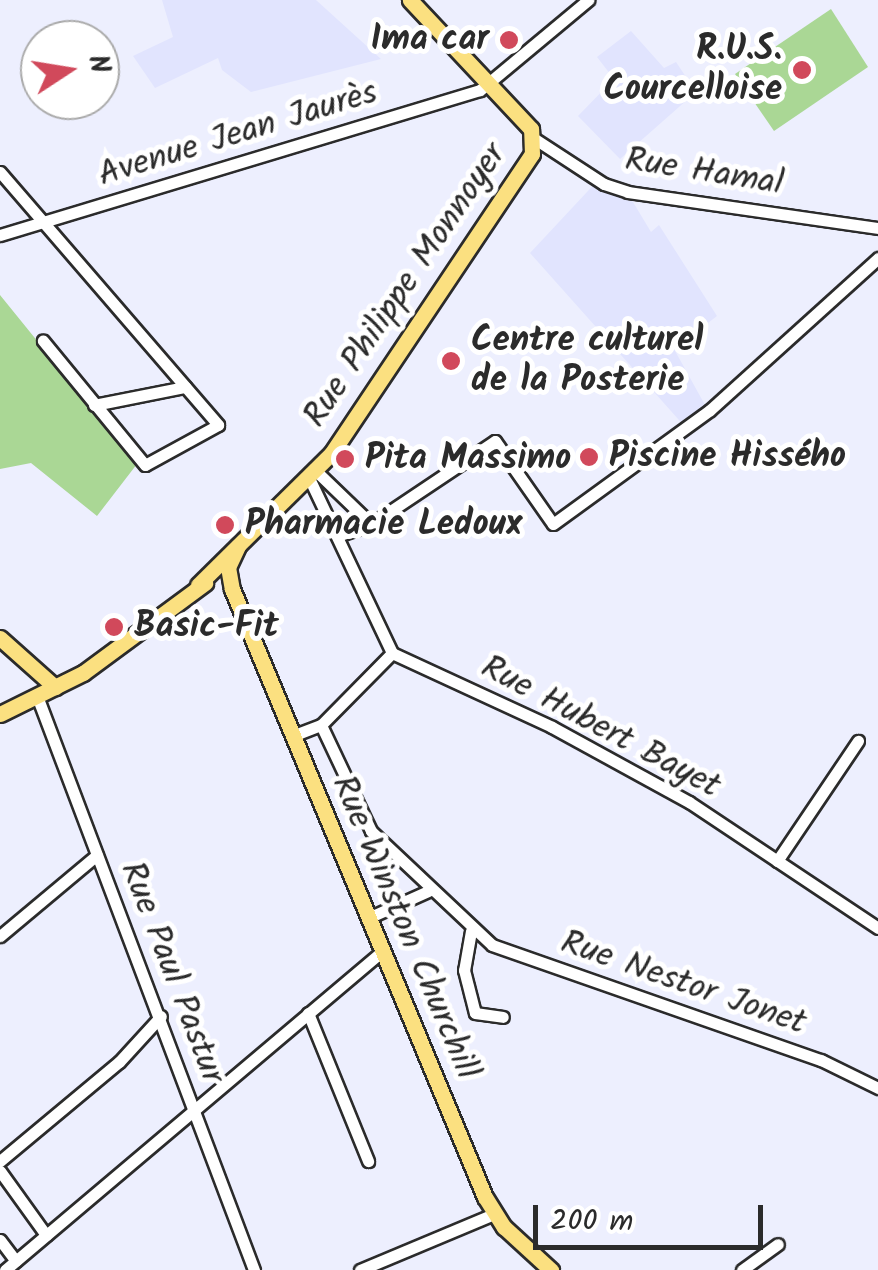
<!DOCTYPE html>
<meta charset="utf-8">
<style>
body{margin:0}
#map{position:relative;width:878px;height:1270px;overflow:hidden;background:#edeffe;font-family:Kalam,sans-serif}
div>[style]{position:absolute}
.built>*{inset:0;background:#e1e4fe}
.green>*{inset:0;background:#aad795}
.roads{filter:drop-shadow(2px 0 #2b2b2b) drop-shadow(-2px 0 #2b2b2b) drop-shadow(0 2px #2b2b2b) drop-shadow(0 -2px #2b2b2b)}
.minor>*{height:11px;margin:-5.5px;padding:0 5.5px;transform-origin:5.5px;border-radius:5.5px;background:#fff}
.major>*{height:15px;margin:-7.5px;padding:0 7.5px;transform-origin:7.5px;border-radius:7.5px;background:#fbe080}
.dots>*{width:28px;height:28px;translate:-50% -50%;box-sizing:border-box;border:5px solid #fff;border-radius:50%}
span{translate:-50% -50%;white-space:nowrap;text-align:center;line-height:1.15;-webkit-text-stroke:10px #fff;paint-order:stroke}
.poi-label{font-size:35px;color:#2b2b2b;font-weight:700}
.right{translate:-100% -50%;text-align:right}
.left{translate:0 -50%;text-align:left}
.street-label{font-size:35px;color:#2b2b2b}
.north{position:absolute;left:20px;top:20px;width:100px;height:100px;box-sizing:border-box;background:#fff;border:2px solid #aaa;border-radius:50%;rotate:78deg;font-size:28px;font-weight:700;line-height:40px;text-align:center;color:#2b2b2b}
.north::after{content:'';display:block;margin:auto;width:35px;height:45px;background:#d1495b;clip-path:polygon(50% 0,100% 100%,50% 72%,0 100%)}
.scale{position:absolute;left:533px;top:1205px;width:230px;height:45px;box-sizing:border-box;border:5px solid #2b2b2b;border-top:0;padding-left:12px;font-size:30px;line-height:35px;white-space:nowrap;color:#2b2b2b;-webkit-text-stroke:8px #fff;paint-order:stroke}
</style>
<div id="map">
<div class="built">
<div style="clip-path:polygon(162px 0,316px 0,381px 59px,251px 92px,222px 70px,218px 58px,155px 88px,133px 56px,173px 37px)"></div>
<div style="clip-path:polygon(631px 31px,664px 68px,676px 62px,696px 92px,620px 159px,578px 116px,614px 79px,597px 57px)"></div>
<div style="clip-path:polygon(601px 177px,630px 197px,651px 232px,659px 225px,717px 316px,674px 349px,710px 414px,687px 429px,530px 253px)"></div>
</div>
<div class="green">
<div style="clip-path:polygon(831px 9px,868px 67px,774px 131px,735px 74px)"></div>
<div style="clip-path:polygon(0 295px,137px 464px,97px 516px,31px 463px,0 469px)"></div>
</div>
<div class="roads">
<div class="minor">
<div style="left:535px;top:139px;width:82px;rotate:33.1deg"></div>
<div style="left:604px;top:184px;width:25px;rotate:18deg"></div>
<div style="left:628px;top:192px;width:253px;rotate:8.2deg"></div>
<div style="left:0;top:172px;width:334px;rotate:49.2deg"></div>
<div style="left:218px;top:425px;width:83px;rotate:151.3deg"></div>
<div style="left:145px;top:465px;width:161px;rotate:-129.4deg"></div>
<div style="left:0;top:235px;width:501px;rotate:-16.81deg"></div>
<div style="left:480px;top:90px;width:141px;rotate:-39.8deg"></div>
<div style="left:94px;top:405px;width:93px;rotate:-11.2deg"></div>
<div style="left:317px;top:472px;width:75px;rotate:43.9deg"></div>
<div style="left:310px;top:480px;width:191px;rotate:64.6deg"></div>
<div style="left:337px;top:536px;width:36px;rotate:-19deg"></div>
<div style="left:371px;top:524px;width:149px;rotate:-33.8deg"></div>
<div style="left:495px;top:441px;width:101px;rotate:55.1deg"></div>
<div style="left:553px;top:524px;width:194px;rotate:-36deg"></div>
<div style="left:710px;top:410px;width:227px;rotate:-42.1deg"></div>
<div style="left:392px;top:653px;width:176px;rotate:24.8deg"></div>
<div style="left:552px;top:727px;width:156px;rotate:28.7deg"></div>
<div style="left:689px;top:802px;width:227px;rotate:33.7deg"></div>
<div style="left:37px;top:696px;width:614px;rotate:69.29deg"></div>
<div style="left:321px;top:725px;width:117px;rotate:64.7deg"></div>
<div style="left:371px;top:831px;width:166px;rotate:43.3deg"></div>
<div style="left:492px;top:945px;width:349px;rotate:19.3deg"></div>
<div style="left:821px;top:1060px;width:64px;rotate:26.2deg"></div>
<div style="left:292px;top:736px;width:31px;rotate:-21deg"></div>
<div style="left:321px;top:725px;width:101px;rotate:-45.4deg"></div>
<div style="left:777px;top:861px;width:145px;rotate:-56deg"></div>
<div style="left:368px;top:918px;width:66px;rotate:-24.2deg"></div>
<div style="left:471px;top:931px;width:40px;rotate:100deg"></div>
<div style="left:464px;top:970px;width:44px;rotate:75.7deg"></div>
<div style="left:475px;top:1013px;width:28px;rotate:8deg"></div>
<div style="left:0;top:936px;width:126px;rotate:-39.9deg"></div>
<div style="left:308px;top:1013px;width:160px;rotate:67.9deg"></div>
<div style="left:0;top:1161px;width:155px;rotate:-39.8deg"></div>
<div style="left:119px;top:1062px;width:62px;rotate:-47.6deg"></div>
<div style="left:0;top:1171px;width:79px;rotate:54.3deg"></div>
<div style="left:0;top:1240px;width:26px;rotate:53deg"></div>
<div style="left:5px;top:1270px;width:494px;rotate:-40.2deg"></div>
<div style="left:360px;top:1270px;width:145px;rotate:-22.7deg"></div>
<div style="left:742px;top:1270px;width:44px;rotate:-35.8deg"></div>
</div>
<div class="major">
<div style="left:238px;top:546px;width:23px;rotate:115deg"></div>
<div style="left:228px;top:567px;width:22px;rotate:80deg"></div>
<div style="left:232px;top:589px;width:659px;rotate:67.41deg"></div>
<div style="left:485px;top:1197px;width:36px;rotate:58deg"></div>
<div style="left:504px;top:1227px;width:64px;rotate:42.5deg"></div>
<div style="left:198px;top:585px;width:187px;rotate:-44.6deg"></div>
<div style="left:331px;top:454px;width:361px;rotate:-56.2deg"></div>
<div style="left:532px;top:154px;width:25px;rotate:-92deg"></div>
<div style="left:531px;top:129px;width:177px;rotate:-133.2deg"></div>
<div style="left:0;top:638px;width:74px;rotate:41.7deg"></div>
<div style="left:0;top:714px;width:93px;rotate:-26.3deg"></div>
<div style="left:83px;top:673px;width:152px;rotate:-36.4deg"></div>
</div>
</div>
<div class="dots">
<div style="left:509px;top:40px;background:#d1495b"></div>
<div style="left:802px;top:70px;background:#d1495b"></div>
<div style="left:451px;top:361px;background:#d1495b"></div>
<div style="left:589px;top:457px;background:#d1495b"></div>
<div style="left:345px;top:459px;background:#d1495b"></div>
<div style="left:225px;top:525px;background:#d1495b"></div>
<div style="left:114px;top:627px;background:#d1495b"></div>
</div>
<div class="poi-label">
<span class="right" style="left:489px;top:40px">Ima car</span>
<span class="right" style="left:782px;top:70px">R.U.S.<br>Courcelloise</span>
<span class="left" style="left:471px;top:361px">Centre culturel<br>de la Posterie</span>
<span class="left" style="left:609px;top:457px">Piscine Hissého</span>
<span class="left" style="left:365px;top:459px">Pita Massimo</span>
<span class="left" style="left:245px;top:525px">Pharmacie Ledoux</span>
<span class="left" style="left:134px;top:627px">Basic-Fit</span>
</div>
<div class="street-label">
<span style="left:238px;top:135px;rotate:-17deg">Avenue Jean Jaurès</span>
<span style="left:704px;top:173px;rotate:9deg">Rue Hamal</span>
<span style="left:406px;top:286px;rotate:-56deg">Rue Philippe Monnoyer</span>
<span style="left:600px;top:728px;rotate:28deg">Rue Hubert Bayet</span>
<span style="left:404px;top:928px;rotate:67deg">Rue Winston Churchill</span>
<span style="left:171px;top:973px;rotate:69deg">Rue Paul Pastur</span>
<span style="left:683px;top:984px;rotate:19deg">Rue Nestor Jonet</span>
</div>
<div class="north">N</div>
<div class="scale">200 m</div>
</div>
